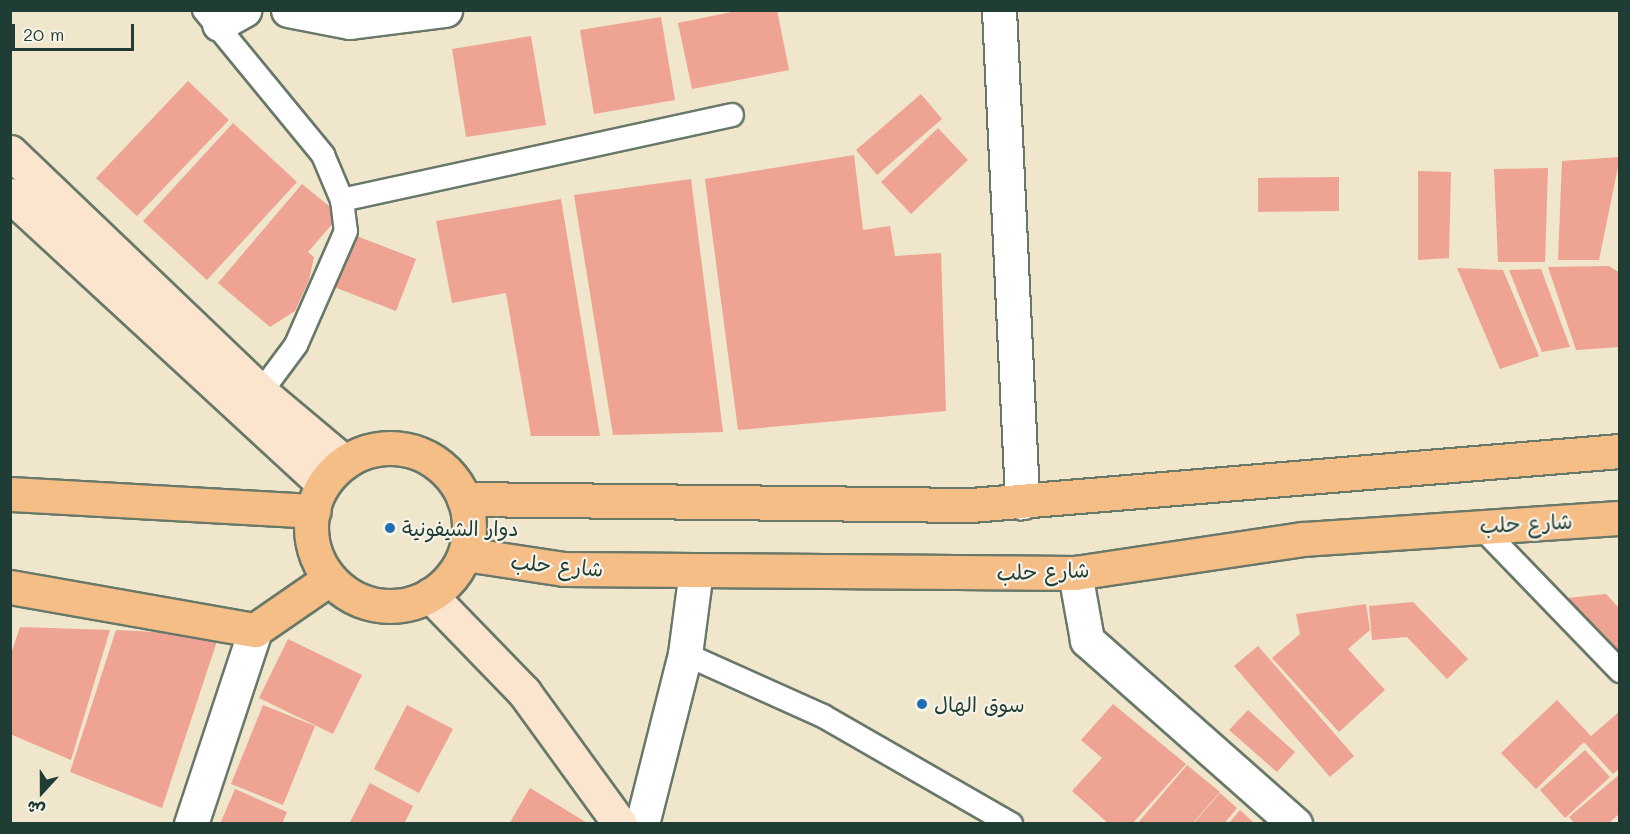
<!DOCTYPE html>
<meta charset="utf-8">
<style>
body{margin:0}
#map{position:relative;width:1630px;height:834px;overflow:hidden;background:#efe6cc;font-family:Mali,"Playpen Sans Arabic",sans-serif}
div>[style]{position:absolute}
.building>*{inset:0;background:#eea393}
.roads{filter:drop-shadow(2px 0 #687869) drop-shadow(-2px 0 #687869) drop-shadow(0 2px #687869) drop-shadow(0 -2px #687869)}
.lane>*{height:22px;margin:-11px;padding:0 11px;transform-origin:11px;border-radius:11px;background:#fff}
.street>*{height:33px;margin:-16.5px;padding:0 16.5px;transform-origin:16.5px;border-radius:16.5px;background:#fff}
.secondary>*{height:33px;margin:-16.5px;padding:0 16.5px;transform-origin:16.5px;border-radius:16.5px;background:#fbe5cf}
.primary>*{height:33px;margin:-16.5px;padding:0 16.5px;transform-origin:16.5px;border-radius:16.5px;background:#f6be87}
.primary>.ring{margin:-16.5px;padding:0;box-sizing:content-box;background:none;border:33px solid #f6be87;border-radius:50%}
.dots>*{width:16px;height:16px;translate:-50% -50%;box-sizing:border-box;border:3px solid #f7f3e8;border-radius:50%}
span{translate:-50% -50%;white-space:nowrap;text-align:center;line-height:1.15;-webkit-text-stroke:4.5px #f7f3e8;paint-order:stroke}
.street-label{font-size:21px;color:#1f3d34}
.poi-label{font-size:21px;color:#1f3d34}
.left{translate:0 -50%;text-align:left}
.frame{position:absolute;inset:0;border:12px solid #1f3d34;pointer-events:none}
.north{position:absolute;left:12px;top:762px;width:60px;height:60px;-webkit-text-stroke:4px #f7f3e8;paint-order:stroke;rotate:201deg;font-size:16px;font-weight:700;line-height:24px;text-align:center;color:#1f3d34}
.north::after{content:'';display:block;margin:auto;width:21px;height:27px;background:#1f3d34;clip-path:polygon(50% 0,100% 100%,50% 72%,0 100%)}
.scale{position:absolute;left:12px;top:24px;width:122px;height:27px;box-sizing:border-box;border:3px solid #1f3d34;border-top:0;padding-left:8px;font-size:18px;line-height:21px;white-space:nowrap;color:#1f3d34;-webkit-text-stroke:4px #f7f3e8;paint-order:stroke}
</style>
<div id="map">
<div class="building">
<div style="clip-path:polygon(741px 10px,777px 10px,789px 70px,692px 89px,678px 23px)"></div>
<div style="clip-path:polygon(661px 17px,675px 100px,594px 114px,580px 30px)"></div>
<div style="clip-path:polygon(531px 36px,546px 125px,466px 137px,452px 49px)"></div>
<div style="clip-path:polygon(188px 81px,229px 120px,137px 216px,96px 178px)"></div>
<div style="clip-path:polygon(921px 94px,942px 119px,877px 175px,856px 150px)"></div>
<div style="clip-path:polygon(233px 123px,297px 182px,207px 280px,143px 221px)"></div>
<div style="clip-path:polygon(938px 128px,968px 160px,911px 214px,881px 182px)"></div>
<div style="clip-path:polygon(854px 155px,863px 230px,890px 226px,895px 256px,941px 253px,946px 411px,738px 430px,705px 179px)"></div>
<div style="clip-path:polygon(1620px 157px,1599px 260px,1558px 260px,1562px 161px)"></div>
<div style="clip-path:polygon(1548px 168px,1545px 262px,1498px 262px,1494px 169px)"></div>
<div style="clip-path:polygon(1418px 171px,1451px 172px,1449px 258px,1418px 260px)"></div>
<div style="clip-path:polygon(1339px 177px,1339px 211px,1258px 212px,1258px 178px)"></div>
<div style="clip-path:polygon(691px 179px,723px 432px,613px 435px,574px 195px)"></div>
<div style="clip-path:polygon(302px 184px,340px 215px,308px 252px,314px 257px,309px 280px,295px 311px,270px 327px,218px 283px)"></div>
<div style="clip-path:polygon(561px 199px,600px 436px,531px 436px,506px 293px,452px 303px,436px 221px)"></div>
<div style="clip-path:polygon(354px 235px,416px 259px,396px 311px,334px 287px)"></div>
<div style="clip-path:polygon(1609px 266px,1620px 273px,1620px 347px,1576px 350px,1548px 267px)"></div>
<div style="clip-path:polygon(1457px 268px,1503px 270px,1539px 356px,1500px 369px)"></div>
<div style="clip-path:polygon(1541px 269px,1570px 347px,1542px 352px,1509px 270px)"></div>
<div style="clip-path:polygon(1606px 594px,1620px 609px,1620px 655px,1567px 598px)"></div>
<div style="clip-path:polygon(1413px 602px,1468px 659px,1447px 679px,1407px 637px,1372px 640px,1369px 606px)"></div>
<div style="clip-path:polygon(1366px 604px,1370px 630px,1348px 649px,1385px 690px,1339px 732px,1272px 658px,1300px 634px,1296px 614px)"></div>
<div style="clip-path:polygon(20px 627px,110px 630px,71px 760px,10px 734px,10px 657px)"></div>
<div style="clip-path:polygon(116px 630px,219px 635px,162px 808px,70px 772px)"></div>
<div style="clip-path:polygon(288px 639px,362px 675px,333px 734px,259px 698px)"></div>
<div style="clip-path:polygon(1258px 646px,1354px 756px,1330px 777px,1234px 666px)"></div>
<div style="clip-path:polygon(1557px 700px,1591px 736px,1620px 711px,1620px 768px,1613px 774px,1584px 742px,1536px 789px,1501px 753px)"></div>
<div style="clip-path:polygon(1113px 704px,1186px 764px,1132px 824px,1109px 824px,1072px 791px,1102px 758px,1081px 740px)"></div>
<div style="clip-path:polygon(263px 705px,315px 726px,283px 805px,231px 784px)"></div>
<div style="clip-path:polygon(407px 705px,453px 729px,419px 793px,374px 769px)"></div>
<div style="clip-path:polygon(1248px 710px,1295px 752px,1277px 772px,1229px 730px)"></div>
<div style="clip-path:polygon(1585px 750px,1610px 777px,1565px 818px,1540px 790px)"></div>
<div style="clip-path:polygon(1187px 765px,1220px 792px,1192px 824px,1137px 824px)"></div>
<div style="clip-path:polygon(1620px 774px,1620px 813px,1608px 824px,1575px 824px,1569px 817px)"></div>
<div style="clip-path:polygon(370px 783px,413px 806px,404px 824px,349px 824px)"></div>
<div style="clip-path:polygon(530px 788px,589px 824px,509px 824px)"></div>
<div style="clip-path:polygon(235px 789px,287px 812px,282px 824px,220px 824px)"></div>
<div style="clip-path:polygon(1220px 793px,1237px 808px,1224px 824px,1193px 824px)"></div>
<div style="clip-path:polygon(1240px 810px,1255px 824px,1228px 824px)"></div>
</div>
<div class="roads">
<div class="lane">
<div style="left:204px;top:10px;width:188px;rotate:50.6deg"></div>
<div style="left:323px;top:155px;width:49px;rotate:67.1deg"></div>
<div style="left:342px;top:200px;width:31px;rotate:83deg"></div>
<div style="left:346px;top:231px;width:124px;rotate:113.7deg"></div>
<div style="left:296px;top:345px;width:59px;rotate:126.7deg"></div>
<div style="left:342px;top:200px;width:399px;rotate:-12.3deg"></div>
<div style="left:1479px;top:525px;width:203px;rotate:46deg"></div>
<div style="left:685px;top:654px;width:151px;rotate:24.2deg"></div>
<div style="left:823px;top:716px;width:217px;rotate:29.9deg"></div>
</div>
<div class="street">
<div style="left:288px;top:10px;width:63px;rotate:11deg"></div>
<div style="left:350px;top:22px;width:96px;rotate:-7.2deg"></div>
<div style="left:999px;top:10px;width:493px;rotate:87.3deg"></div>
<div style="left:219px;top:24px;width:29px;rotate:-29deg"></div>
<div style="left:1075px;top:573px;width:68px;rotate:79.8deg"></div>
<div style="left:1087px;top:640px;width:278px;rotate:41.5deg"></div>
<div style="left:191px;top:824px;width:204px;rotate:-71.7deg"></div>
<div style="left:642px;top:824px;width:175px;rotate:-75.8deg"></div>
<div style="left:685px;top:654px;width:84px;rotate:-82.5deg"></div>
</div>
<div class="secondary">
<div style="left:10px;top:152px;width:347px;rotate:43.7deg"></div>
<div style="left:261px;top:392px;width:109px;rotate:40.1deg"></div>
<div style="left:10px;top:195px;width:426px;rotate:42.7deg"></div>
<div style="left:430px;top:595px;width:135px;rotate:45.9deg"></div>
<div style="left:524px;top:692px;width:163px;rotate:54deg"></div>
</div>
<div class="primary">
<div class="ring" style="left:311px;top:448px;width:125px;height:125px"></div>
<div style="left:10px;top:494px;width:304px;rotate:3.2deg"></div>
<div style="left:464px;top:499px;width:507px;rotate:0.68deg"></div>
<div style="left:971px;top:505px;width:651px;rotate:-4.76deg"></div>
<div style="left:465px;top:554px;width:100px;rotate:8.6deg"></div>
<div style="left:564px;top:569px;width:511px;rotate:0.45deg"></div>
<div style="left:1075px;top:573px;width:231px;rotate:-8.5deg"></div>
<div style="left:1303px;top:539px;width:318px;rotate:-3.8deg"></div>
<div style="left:10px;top:587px;width:249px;rotate:10deg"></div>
<div style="left:255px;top:630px;width:90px;rotate:-34.6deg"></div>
</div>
</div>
<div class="dots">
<div style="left:390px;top:528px;background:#1f6fb2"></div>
<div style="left:922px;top:704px;background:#1f6fb2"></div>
</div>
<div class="street-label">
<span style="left:1526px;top:523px;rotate:-3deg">شارع حلب</span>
<span style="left:557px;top:565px;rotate:5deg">شارع حلب</span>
<span style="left:1043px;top:571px;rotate:-2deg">شارع حلب</span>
</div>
<div class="poi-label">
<span class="left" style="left:402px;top:528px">دوار الشيفونية</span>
<span class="left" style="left:934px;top:704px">سوق الهال</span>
</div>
<div class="frame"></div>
<div class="north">ش</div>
<div class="scale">20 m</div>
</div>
